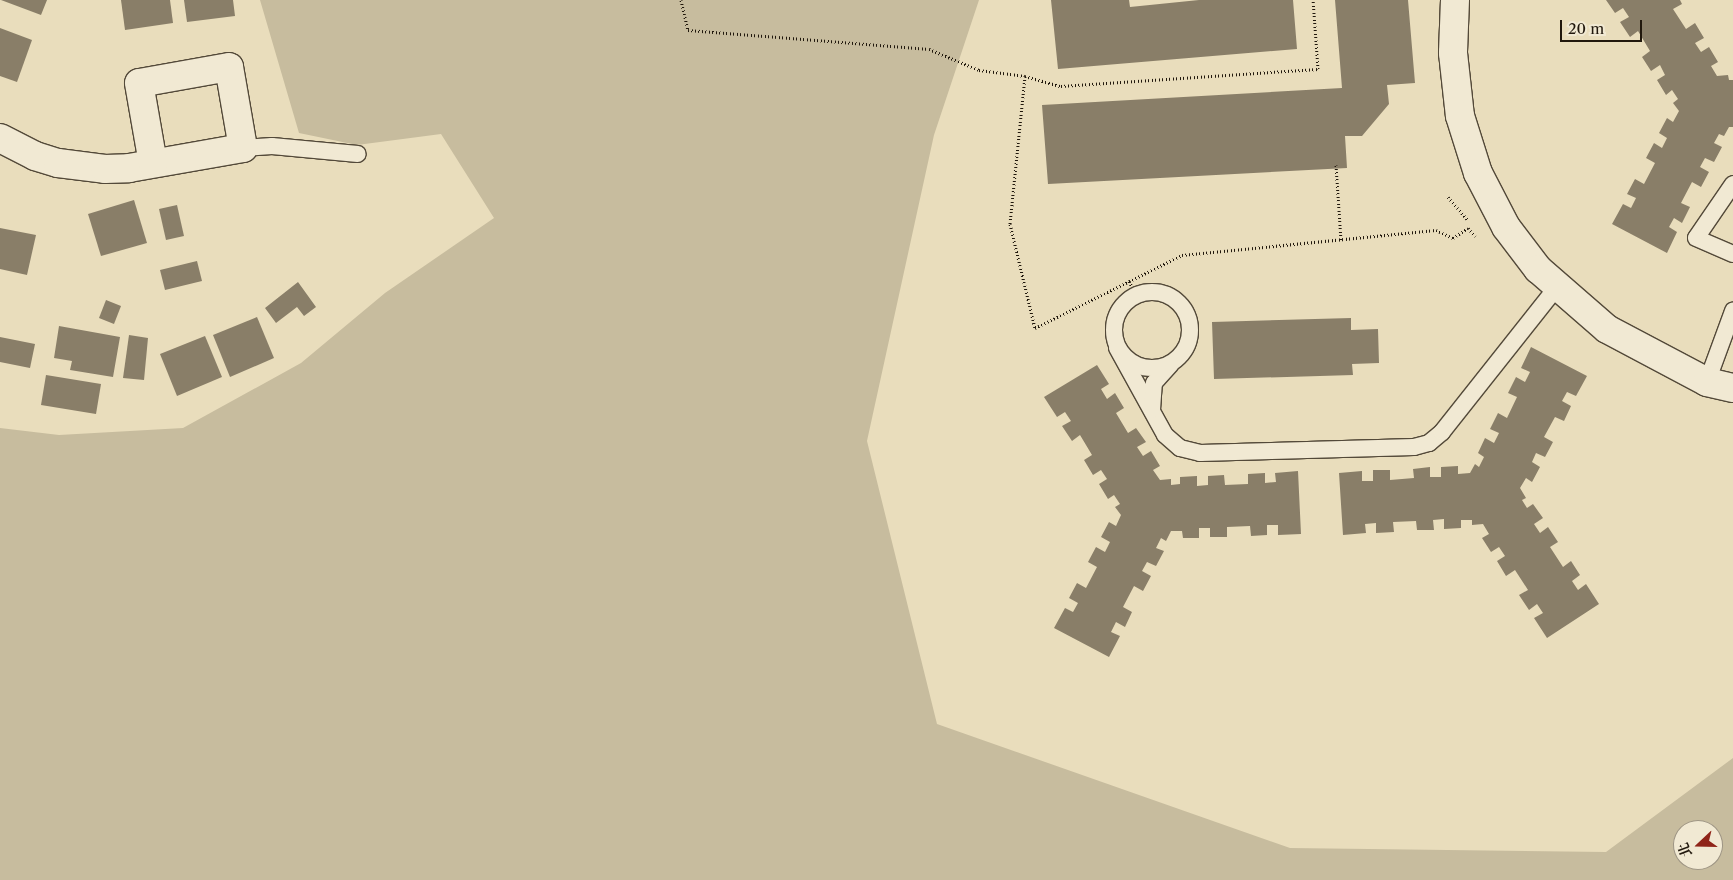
<!DOCTYPE html>
<meta charset="utf-8">
<style>
body{margin:0}
#map{position:relative;width:1733px;height:880px;overflow:hidden;background:#e9ddbc;font-family:"Libre Caslon Text","Noto Serif TC",serif}
div>[style]{position:absolute}
.green>*{inset:0;background:#c7bc9e}
.building>*{inset:0;background:#897e68}
.path>*{height:3px;margin-top:-1.5px;transform-origin:0;background:repeating-linear-gradient(90deg,#21180d 0 1px,transparent 0 3.5px)}
.roads{filter:drop-shadow(1px 0 #534939) drop-shadow(-1px 0 #534939) drop-shadow(0 1px #534939) drop-shadow(0 -1px #534939)}
.lane>*{height:16px;margin:-8px;padding:0 8px;transform-origin:8px;border-radius:8px;background:#f1e9d3}
.lane>.ring{margin:-8px;padding:0;box-sizing:content-box;background:none;border:16px solid #f1e9d3;border-radius:50%}
.street>*{height:28px;margin:-14px;padding:0 14px;transform-origin:14px;border-radius:14px;background:#f1e9d3}
.secondary>*{height:28px;margin:-14px;padding:0 14px;transform-origin:14px;border-radius:14px;background:#f1e9d3}
span{translate:-50% -50%;white-space:nowrap;text-align:center;line-height:1.15;-webkit-text-stroke:4px #f1e9d3;paint-order:stroke}
.north{position:absolute;left:1673px;top:820px;width:50px;height:50px;box-sizing:border-box;background:#f1e9d3;border:1px solid #9e9584;border-radius:50%;rotate:249deg;font-size:14px;font-weight:700;line-height:20px;text-align:center;color:#21180d}
.north::after{content:'';display:block;margin:auto;width:18px;height:22px;background:#8f2418;clip-path:polygon(50% 0,100% 100%,50% 72%,0 100%)}
.scale{position:absolute;left:1560px;top:20px;width:82px;height:22px;box-sizing:border-box;border:2px solid #21180d;border-top:0;padding-left:6px;font-size:15px;line-height:18px;white-space:nowrap;color:#21180d;-webkit-text-stroke:4px #f1e9d3;paint-order:stroke}
</style>
<div id="map">
<div class="green">
<div style="clip-path:polygon(evenodd,260px 0,979px 0,934px 135px,867px 441px,937px 724px,1290px 848px,1606px 852px,1733px 758px,1733px 880px,0 880px,0 428px,59px 435px,183px 428px,301px 363px,385px 293px,494px 218px,441px 134px,357px 145px,299px 133px,260px 0,1683px 830px,1713px 830px,1713px 860px,1683px 860px,1683px 830px)"></div>
</div>
<div class="building">
<div style="clip-path:polygon(1px 0,47px 0,41px 15px)"></div>
<div style="clip-path:polygon(121px 0,170px 0,173px 23px,125px 30px)"></div>
<div style="clip-path:polygon(184px 0,233px 0,235px 16px,187px 22px)"></div>
<div style="clip-path:polygon(1051px 0,1129px 0,1130px 7px,1199px 0,1293px 0,1297px 49px,1058px 69px)"></div>
<div style="clip-path:polygon(1335px 0,1408px 0,1415px 83px,1387px 85px,1389px 104px,1362px 136px,1345px 136px,1347px 168px,1048px 184px,1042px 105px,1342px 88px)"></div>
<div style="clip-path:polygon(1606px 0,1680px 0,1682px 4px,1673px 9px,1686px 29px,1695px 23px,1704px 38px,1695px 43px,1701px 52px,1709px 47px,1718px 62px,1711px 66px,1717px 76px,1728px 75px,1729px 80px,1733px 80px,1733px 127px,1729px 127px,1724px 136px,1719px 134px,1714px 143px,1722px 147px,1714px 162px,1705px 158px,1700px 167px,1709px 172px,1701px 187px,1692px 182px,1681px 203px,1690px 207px,1682px 223px,1674px 218px,1669px 227px,1677px 232px,1667px 253px,1612px 224px,1623px 204px,1631px 208px,1636px 198px,1627px 194px,1635px 179px,1644px 184px,1655px 163px,1646px 158px,1654px 143px,1662px 148px,1667px 138px,1659px 133px,1667px 118px,1673px 122px,1679px 111px,1673px 103px,1678px 99px,1672px 90px,1666px 95px,1657px 80px,1665px 75px,1660px 65px,1651px 71px,1642px 57px,1650px 51px,1638px 31px,1630px 37px,1620px 22px,1629px 17px,1623px 8px,1615px 13px)"></div>
<div style="clip-path:polygon(0 28px,32px 40px,17px 82px,0 76px)"></div>
<div style="clip-path:polygon(134px 200px,147px 243px,101px 256px,88px 214px)"></div>
<div style="clip-path:polygon(177px 205px,184px 236px,166px 240px,159px 209px)"></div>
<div style="clip-path:polygon(0 228px,36px 235px,27px 275px,0 269px)"></div>
<div style="clip-path:polygon(197px 261px,202px 281px,165px 290px,160px 270px)"></div>
<div style="clip-path:polygon(298px 282px,316px 307px,304px 316px,297px 307px,276px 323px,265px 308px)"></div>
<div style="clip-path:polygon(106px 300px,121px 306px,114px 324px,99px 318px)"></div>
<div style="clip-path:polygon(257px 317px,274px 358px,230px 377px,213px 335px)"></div>
<div style="clip-path:polygon(1351px 318px,1351px 330px,1378px 329px,1379px 363px,1352px 364px,1353px 375px,1214px 379px,1212px 322px)"></div>
<div style="clip-path:polygon(59px 326px,120px 337px,113px 377px,70px 370px,72px 361px,54px 358px)"></div>
<div style="clip-path:polygon(129px 335px,148px 338px,144px 380px,123px 378px)"></div>
<div style="clip-path:polygon(205px 336px,222px 377px,177px 396px,160px 354px)"></div>
<div style="clip-path:polygon(0 337px,35px 344px,30px 368px,0 362px)"></div>
<div style="clip-path:polygon(1531px 347px,1587px 376px,1576px 396px,1567px 392px,1562px 401px,1571px 406px,1564px 421px,1555px 417px,1544px 437px,1553px 442px,1545px 457px,1536px 453px,1532px 462px,1540px 467px,1532px 482px,1526px 478px,1520px 488px,1526px 498px,1522px 500px,1527px 508px,1533px 504px,1543px 518px,1534px 524px,1540px 533px,1548px 527px,1558px 542px,1550px 547px,1563px 567px,1571px 561px,1580px 575px,1572px 581px,1578px 590px,1586px 584px,1599px 604px,1547px 638px,1534px 618px,1543px 613px,1537px 604px,1529px 610px,1519px 595px,1528px 590px,1515px 570px,1506px 576px,1497px 561px,1505px 556px,1499px 547px,1491px 552px,1482px 538px,1489px 534px,1483px 524px,1472px 525px,1472px 520px,1461px 520px,1461px 528px,1444px 529px,1444px 519px,1433px 520px,1434px 530px,1417px 530px,1416px 521px,1393px 522px,1394px 532px,1376px 533px,1376px 523px,1365px 524px,1366px 533px,1343px 535px,1339px 473px,1362px 471px,1362px 481px,1373px 481px,1373px 470px,1390px 470px,1390px 480px,1414px 478px,1413px 469px,1430px 467px,1430px 477px,1441px 477px,1441px 467px,1458px 466px,1458px 474px,1470px 473px,1475px 464px,1479px 467px,1484px 457px,1478px 453px,1485px 438px,1494px 443px,1499px 433px,1490px 429px,1498px 413px,1507px 418px,1517px 397px,1508px 393px,1516px 377px,1525px 382px,1530px 372px,1521px 368px)"></div>
<div style="clip-path:polygon(1097px 365px,1109px 384px,1101px 389px,1107px 399px,1115px 393px,1124px 408px,1116px 413px,1128px 433px,1136px 428px,1146px 442px,1137px 447px,1143px 456px,1151px 451px,1160px 466px,1153px 470px,1160px 480px,1171px 479px,1171px 485px,1180px 484px,1180px 477px,1197px 476px,1197px 486px,1208px 485px,1208px 476px,1224px 475px,1225px 485px,1248px 484px,1248px 474px,1265px 473px,1265px 483px,1276px 482px,1275px 473px,1298px 471px,1301px 534px,1278px 535px,1278px 525px,1267px 525px,1267px 535px,1251px 536px,1250px 526px,1227px 527px,1227px 537px,1210px 537px,1210px 528px,1199px 528px,1199px 538px,1183px 538px,1182px 531px,1171px 531px,1166px 541px,1161px 538px,1156px 548px,1164px 551px,1156px 566px,1147px 562px,1142px 571px,1151px 576px,1143px 591px,1134px 586px,1123px 607px,1132px 612px,1125px 627px,1116px 622px,1111px 632px,1120px 636px,1109px 657px,1054px 628px,1065px 608px,1073px 612px,1078px 603px,1069px 598px,1077px 583px,1086px 588px,1097px 567px,1088px 562px,1096px 547px,1105px 552px,1110px 542px,1101px 537px,1109px 522px,1116px 526px,1121px 515px,1115px 507px,1120px 504px,1114px 495px,1108px 499px,1099px 484px,1107px 479px,1101px 470px,1093px 475px,1084px 460px,1092px 455px,1080px 435px,1072px 441px,1062px 426px,1071px 421px,1065px 412px,1057px 417px,1044px 397px)"></div>
<div style="clip-path:polygon(46px 375px,101px 384px,96px 414px,41px 405px)"></div>
</div>
<div class="path">
<div style="left:681px;top:0;width:31px;rotate:77deg"></div>
<div style="left:688px;top:30px;width:242px;rotate:4.5deg"></div>
<div style="left:929px;top:49px;width:54px;rotate:22.8deg"></div>
<div style="left:979px;top:70px;width:46px;rotate:7.4deg"></div>
<div style="left:1025px;top:76px;width:37px;rotate:16deg"></div>
<div style="left:1061px;top:86px;width:258px;rotate:-3.8deg"></div>
<div style="left:1318px;top:69px;width:69px;rotate:-94.1deg"></div>
<div style="left:1025px;top:76px;width:149px;rotate:95.8deg"></div>
<div style="left:1010px;top:224px;width:107px;rotate:76.5deg"></div>
<div style="left:1035px;top:328px;width:164px;rotate:-26.4deg"></div>
<div style="left:1182px;top:255px;width:255px;rotate:-5.6deg"></div>
<div style="left:1436px;top:230px;width:19px;rotate:25deg"></div>
<div style="left:1453px;top:238px;width:18px;rotate:-34deg"></div>
<div style="left:1468px;top:228px;width:11px;rotate:49deg"></div>
<div style="left:1336px;top:165px;width:75px;rotate:86.2deg"></div>
<div style="left:1448px;top:197px;width:30px;rotate:49deg"></div>
<div style="left:1129px;top:281px;width:16px;rotate:63deg"></div>
</div>
<div class="roads">
<div class="lane">
<div style="left:243px;top:148px;width:29px;rotate:-4deg"></div>
<div style="left:272px;top:146px;width:86px;rotate:5.3deg"></div>
<div style="left:1733px;top:184px;width:65px;rotate:124.4deg"></div>
<div style="left:1696px;top:238px;width:40px;rotate:23.4deg"></div>
<div class="ring" style="left:1114px;top:292px;width:60px;height:60px"></div>
<div style="left:1117px;top:348px;width:99px;rotate:61.1deg"></div>
<div style="left:1165px;top:435px;width:20px;rotate:41deg"></div>
<div style="left:1180px;top:448px;width:21px;rotate:14deg"></div>
<div style="left:1200px;top:453px;width:214px;rotate:-1.6deg"></div>
<div style="left:1414px;top:447px;width:16px;rotate:-15deg"></div>
<div style="left:1429px;top:443px;width:17px;rotate:-40deg"></div>
<div style="left:1442px;top:432px;width:184px;rotate:-51.6deg"></div>
<div style="left:1707px;top:382px;width:76px;rotate:-69.9deg"></div>
<div style="left:1152px;top:410px;width:27px;rotate:-86deg"></div>
<div style="left:1154px;top:383px;width:25px;rotate:-48deg"></div>
</div>
<div class="street">
<div style="left:0;top:138px;width:39px;rotate:27deg"></div>
<div style="left:35px;top:156px;width:24px;rotate:17deg"></div>
<div style="left:58px;top:163px;width:47px;rotate:7.3deg"></div>
<div style="left:105px;top:169px;width:24px;rotate:-2deg"></div>
<div style="left:129px;top:168px;width:116px;rotate:-10deg"></div>
<div style="left:243px;top:148px;width:82px;rotate:-99.8deg"></div>
<div style="left:229px;top:67px;width:91px;rotate:169.9deg"></div>
<div style="left:139px;top:83px;width:81px;rotate:80.1deg"></div>
</div>
<div class="secondary">
<div style="left:1455px;top:0;width:53px;rotate:92.2deg"></div>
<div style="left:1453px;top:53px;width:63px;rotate:83.7deg"></div>
<div style="left:1460px;top:116px;width:60px;rotate:72.5deg"></div>
<div style="left:1478px;top:173px;width:61px;rotate:62.6deg"></div>
<div style="left:1506px;top:227px;width:53px;rotate:52.7deg"></div>
<div style="left:1538px;top:269px;width:91px;rotate:41deg"></div>
<div style="left:1607px;top:329px;width:113px;rotate:27.9deg"></div>
<div style="left:1707px;top:382px;width:27px;rotate:13deg"></div>
</div>
</div>
<div class="north">北</div>
<div class="scale">20 m</div>
</div>
